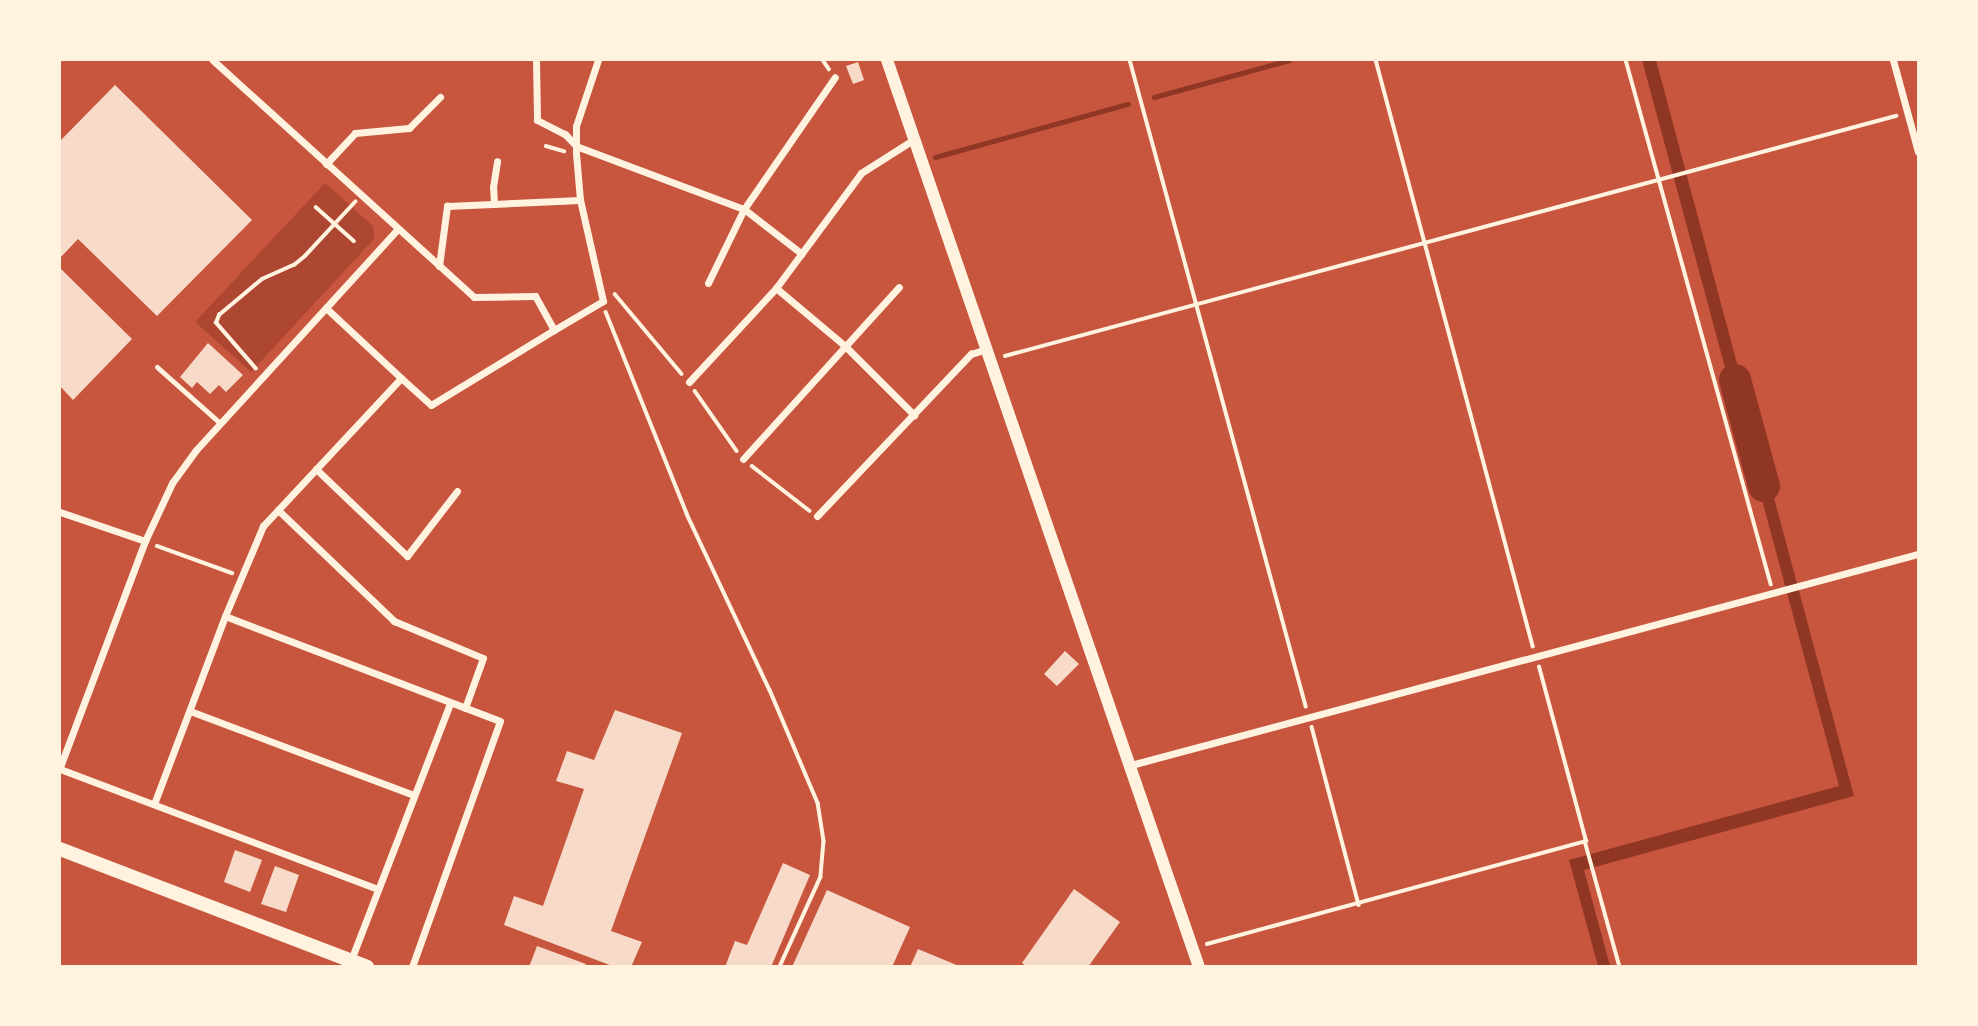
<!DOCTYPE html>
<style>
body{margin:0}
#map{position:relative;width:1978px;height:1026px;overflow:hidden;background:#c8553d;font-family:"Work Sans",sans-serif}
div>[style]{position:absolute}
.green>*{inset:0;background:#ae4732}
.water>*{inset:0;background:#8f3625}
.stream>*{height:5px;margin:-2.5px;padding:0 2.5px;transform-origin:2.5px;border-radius:2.5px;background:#8f3625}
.river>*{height:32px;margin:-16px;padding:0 16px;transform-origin:16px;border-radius:16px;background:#8f3625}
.building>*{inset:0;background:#f7dbc8}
.path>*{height:3.5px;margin:-1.75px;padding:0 1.75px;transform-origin:1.75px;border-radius:1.75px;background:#fff3e0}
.service>*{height:5px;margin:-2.5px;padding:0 2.5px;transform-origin:2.5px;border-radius:2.5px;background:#fff3e0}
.minor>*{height:7px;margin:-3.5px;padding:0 3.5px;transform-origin:3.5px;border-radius:3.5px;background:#fff3e0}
.tertiary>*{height:12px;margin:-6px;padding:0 6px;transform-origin:6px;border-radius:6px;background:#fff3e0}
.secondary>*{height:14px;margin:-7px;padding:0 7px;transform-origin:7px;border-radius:7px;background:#fff3e0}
span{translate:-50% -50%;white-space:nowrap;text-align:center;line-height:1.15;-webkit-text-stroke:6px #fff3e0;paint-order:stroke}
.frame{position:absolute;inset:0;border:61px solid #fff3e0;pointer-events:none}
</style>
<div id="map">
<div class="green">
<div style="clip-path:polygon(325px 183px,373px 226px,374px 239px,251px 372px,195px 322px)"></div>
</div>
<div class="water">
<div style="clip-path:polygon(1642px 60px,1656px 60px,1752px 420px,1740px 423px)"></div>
<div style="clip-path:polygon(1759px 442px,1854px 796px,1584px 870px,1610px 966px,1598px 966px,1569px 860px,1839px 786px,1747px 444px)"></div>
</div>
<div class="stream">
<div style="left:1154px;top:97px;width:140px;rotate:-15.3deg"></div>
<div style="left:935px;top:157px;width:200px;rotate:-15.4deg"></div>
</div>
<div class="river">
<div style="left:1735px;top:380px;width:110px;rotate:74.7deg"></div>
</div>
<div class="building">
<div style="clip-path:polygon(858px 62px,864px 80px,853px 84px,846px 66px)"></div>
<div style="clip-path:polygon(115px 85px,252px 220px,157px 316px,78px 239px,60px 258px,60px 141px)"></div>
<div style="clip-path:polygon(60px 268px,132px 339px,73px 400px,60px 386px)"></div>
<div style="clip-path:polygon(208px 343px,243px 375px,226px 392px,219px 385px,210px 394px,197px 382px,192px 388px,180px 377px)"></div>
<div style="clip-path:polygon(1065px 651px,1079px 664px,1057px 686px,1044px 674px)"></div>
<div style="clip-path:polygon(615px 710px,682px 733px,611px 931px,642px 942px,631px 967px,615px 967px,504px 925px,514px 896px,543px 906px,584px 789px,556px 781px,567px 751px,594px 760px)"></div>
<div style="clip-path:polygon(235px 850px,262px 860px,250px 892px,224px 882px)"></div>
<div style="clip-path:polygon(783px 863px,810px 875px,771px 967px,725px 967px,735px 941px,747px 945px)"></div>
<div style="clip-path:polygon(275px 866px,299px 875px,286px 912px,261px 904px)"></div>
<div style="clip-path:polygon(1074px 889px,1120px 922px,1088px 967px,1027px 967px,1022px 963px)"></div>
<div style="clip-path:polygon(827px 890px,910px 927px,892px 967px,792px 967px)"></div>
<div style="clip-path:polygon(537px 946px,586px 964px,584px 967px,529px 967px)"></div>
<div style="clip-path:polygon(918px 949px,959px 966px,959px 967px,910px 967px)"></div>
</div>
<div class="path">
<div style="left:823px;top:60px;width:11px;rotate:56deg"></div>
<div style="left:1130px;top:60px;width:670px;rotate:74.76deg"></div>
<div style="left:1376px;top:60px;width:607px;rotate:75deg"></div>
<div style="left:1626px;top:60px;width:544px;rotate:74.53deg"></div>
<div style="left:546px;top:146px;width:19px;rotate:16deg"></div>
<div style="left:316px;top:207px;width:51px;rotate:41.8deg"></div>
<div style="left:615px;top:294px;width:104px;rotate:50.1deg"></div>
<div style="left:606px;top:312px;width:218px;rotate:68.1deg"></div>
<div style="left:687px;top:514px;width:195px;rotate:64.8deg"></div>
<div style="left:770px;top:690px;width:123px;rotate:67deg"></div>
<div style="left:818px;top:803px;width:38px;rotate:81deg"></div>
<div style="left:824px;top:841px;width:36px;rotate:95deg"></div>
<div style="left:821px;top:877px;width:99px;rotate:114.5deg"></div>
<div style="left:1005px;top:356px;width:923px;rotate:-15.08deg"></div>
<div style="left:256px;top:369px;width:61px;rotate:-131deg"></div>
<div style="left:216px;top:323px;width:9px;rotate:-69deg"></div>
<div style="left:219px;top:315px;width:56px;rotate:-39.9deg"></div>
<div style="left:262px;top:279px;width:35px;rotate:-24deg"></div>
<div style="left:294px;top:265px;width:14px;rotate:-39deg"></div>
<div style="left:305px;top:256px;width:74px;rotate:-47.2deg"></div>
<div style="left:695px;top:391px;width:73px;rotate:55deg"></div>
<div style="left:752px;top:466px;width:73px;rotate:37.8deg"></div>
<div style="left:157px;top:546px;width:80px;rotate:19.8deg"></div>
<div style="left:1312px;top:727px;width:184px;rotate:75.2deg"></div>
<div style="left:1585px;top:841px;width:131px;rotate:74.5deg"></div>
<div style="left:1207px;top:944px;width:393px;rotate:-15.2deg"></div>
<div style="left:1586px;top:841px;width:180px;rotate:-105.1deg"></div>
</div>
<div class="service">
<div style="left:157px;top:367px;width:84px;rotate:41.6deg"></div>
</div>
<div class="minor">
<div style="left:536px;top:60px;width:60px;rotate:89deg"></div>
<div style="left:537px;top:120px;width:31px;rotate:27deg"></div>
<div style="left:565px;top:134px;width:16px;rotate:47deg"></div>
<div style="left:576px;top:146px;width:179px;rotate:20.6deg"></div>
<div style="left:744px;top:209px;width:73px;rotate:37.8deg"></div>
<div style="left:1893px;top:60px;width:95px;rotate:74.8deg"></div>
<div style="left:326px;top:164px;width:42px;rotate:-46.9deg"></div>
<div style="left:355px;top:133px;width:54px;rotate:-5.3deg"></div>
<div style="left:409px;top:128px;width:44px;rotate:-45deg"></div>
<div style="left:494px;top:204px;width:17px;rotate:-93deg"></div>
<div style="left:493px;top:187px;width:26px;rotate:-81deg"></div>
<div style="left:439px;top:266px;width:61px;rotate:-82.4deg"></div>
<div style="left:447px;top:206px;width:133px;rotate:-2.6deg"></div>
<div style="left:708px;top:283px;width:82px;rotate:-64.1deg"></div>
<div style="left:744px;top:209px;width:160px;rotate:-55.4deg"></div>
<div style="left:776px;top:288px;width:90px;rotate:40deg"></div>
<div style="left:845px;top:346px;width:98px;rotate:45deg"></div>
<div style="left:326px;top:308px;width:103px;rotate:43deg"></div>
<div style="left:554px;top:330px;width:57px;rotate:-30.6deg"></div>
<div style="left:603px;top:301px;width:104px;rotate:-102.8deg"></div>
<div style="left:580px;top:200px;width:47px;rotate:-94.9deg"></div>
<div style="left:576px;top:153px;width:27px;rotate:-90deg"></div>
<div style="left:576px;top:126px;width:70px;rotate:-71.6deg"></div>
<div style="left:689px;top:382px;width:128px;rotate:-47.2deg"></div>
<div style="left:776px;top:288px;width:143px;rotate:-53.5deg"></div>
<div style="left:861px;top:173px;width:62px;rotate:-32.4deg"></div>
<div style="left:743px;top:459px;width:232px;rotate:-47.8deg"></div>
<div style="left:316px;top:469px;width:126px;rotate:43.7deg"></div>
<div style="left:407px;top:556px;width:82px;rotate:-52.4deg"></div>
<div style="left:278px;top:510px;width:161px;rotate:43.7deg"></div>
<div style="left:394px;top:621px;width:96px;rotate:22.6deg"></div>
<div style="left:483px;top:658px;width:53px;rotate:109.8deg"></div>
<div style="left:60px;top:512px;width:90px;rotate:18.8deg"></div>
<div style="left:817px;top:516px;width:224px;rotate:-46.5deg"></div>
<div style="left:971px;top:354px;width:16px;rotate:-18deg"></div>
<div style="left:225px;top:616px;width:294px;rotate:20.9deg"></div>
<div style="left:500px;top:721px;width:261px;rotate:109.7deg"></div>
<div style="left:190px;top:711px;width:239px;rotate:20.6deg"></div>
<div style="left:1131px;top:765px;width:815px;rotate:-15.01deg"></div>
<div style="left:60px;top:767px;width:241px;rotate:-69.4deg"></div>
<div style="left:145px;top:541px;width:64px;rotate:-65deg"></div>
<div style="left:172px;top:483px;width:41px;rotate:-54deg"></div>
<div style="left:196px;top:450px;width:299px;rotate:-47.6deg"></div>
<div style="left:60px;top:769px;width:339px;rotate:20.7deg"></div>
<div style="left:154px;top:804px;width:201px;rotate:-69.3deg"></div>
<div style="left:225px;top:616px;width:98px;rotate:-67.1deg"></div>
<div style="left:263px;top:526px;width:202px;rotate:-47deg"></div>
<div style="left:401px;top:378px;width:40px;rotate:42deg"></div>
<div style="left:431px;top:405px;width:144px;rotate:-31.4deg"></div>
<div style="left:554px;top:330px;width:39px;rotate:-119deg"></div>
<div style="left:535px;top:296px;width:61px;rotate:179.1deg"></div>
<div style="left:474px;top:297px;width:353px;rotate:-137.8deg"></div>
<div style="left:351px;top:960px;width:274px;rotate:-68.9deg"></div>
</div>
<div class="tertiary">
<div style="left:887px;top:60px;width:959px;rotate:71.02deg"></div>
</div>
<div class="secondary">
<div style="left:60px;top:849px;width:329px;rotate:21deg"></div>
</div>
<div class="frame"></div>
</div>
